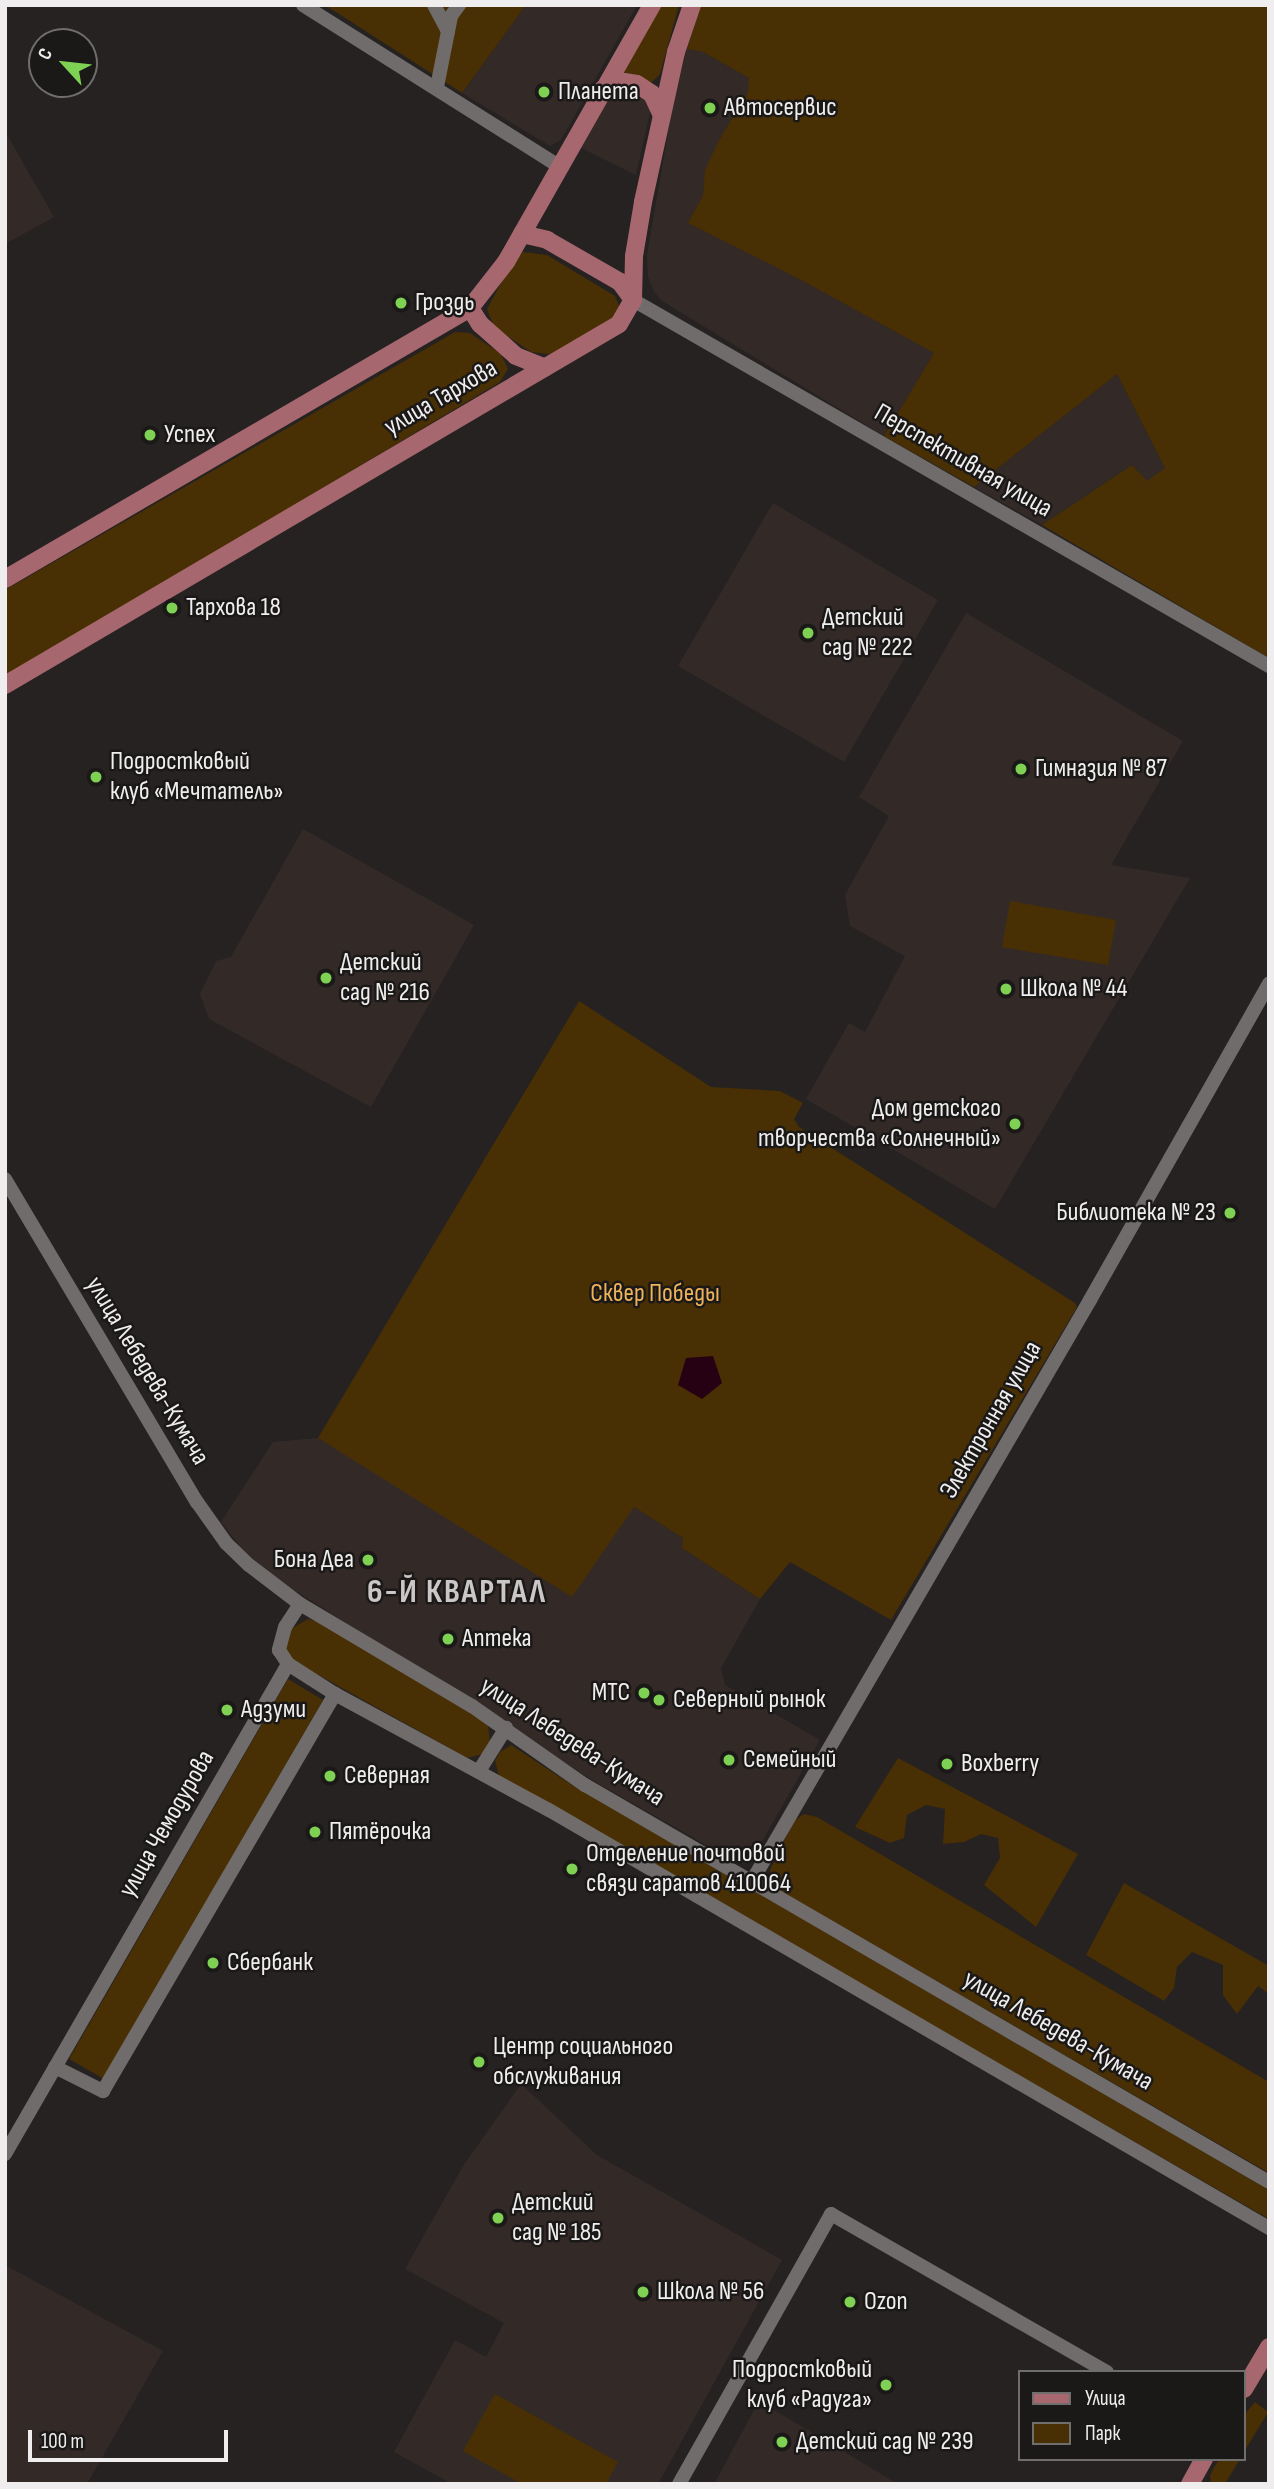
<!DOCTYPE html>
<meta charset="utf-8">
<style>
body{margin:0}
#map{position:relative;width:1274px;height:2489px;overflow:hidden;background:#252221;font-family:"Sofia Sans Condensed",sans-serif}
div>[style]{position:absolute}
.built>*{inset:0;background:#332a28}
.green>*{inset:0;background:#492f04}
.water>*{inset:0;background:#260013}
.minor>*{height:14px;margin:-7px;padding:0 7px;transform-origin:7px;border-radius:7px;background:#6f6c6b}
.major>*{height:18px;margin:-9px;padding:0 9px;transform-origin:9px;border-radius:9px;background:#a7676f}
.dots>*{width:19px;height:19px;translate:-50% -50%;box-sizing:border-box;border:4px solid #1b1918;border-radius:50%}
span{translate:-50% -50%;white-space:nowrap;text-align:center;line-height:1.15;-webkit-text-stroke:5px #1b1918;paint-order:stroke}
.poi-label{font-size:26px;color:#efeded}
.left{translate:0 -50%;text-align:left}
.right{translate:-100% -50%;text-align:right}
.street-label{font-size:26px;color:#efeded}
.park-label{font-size:26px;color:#eeb25a}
.district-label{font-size:33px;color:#cac7c6;font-weight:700;letter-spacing:2px}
.frame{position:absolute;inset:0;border:7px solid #efeded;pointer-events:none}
.legend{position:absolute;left:1018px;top:2370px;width:228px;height:91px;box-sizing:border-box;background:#1b1918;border:2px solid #706e6d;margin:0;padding:9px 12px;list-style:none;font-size:21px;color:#efeded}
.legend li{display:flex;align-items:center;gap:14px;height:35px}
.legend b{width:35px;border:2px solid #706e6d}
.north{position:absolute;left:28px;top:28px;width:70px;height:70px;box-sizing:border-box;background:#1b1918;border:2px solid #706e6d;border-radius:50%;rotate:297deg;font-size:19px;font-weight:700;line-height:28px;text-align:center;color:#efeded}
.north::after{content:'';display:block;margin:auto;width:24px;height:32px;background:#7ed153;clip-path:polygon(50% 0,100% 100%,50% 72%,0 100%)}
.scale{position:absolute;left:28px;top:2430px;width:200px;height:32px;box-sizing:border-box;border:4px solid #efeded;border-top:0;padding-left:9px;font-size:21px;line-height:24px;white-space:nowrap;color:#efeded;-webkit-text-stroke:5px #1b1918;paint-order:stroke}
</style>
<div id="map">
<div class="built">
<div style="clip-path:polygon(526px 5px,637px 5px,561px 140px,550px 146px,462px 93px)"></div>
<div style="clip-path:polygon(687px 49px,703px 52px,749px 78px,749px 92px,718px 142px,706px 170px,703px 195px,688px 223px,803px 281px,934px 353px,884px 436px,662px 301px,654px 292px,648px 277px,647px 255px,674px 98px)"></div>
<div style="clip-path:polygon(618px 87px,649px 98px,652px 104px,636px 175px,581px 148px,612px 90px)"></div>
<div style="clip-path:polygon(5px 131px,54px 217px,5px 244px)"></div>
<div style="clip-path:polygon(1117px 374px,1165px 468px,1147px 482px,1132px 465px,1042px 525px,974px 487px)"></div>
<div style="clip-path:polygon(773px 503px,938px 600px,844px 762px,678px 666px)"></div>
<div style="clip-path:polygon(966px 613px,1183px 741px,1111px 865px,1190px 878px,995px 1209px,806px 1099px,849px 1023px,865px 1032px,905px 956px,850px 926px,845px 895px,889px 816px,859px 797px)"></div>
<div style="clip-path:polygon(303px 829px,474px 925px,371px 1107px,209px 1019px,200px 994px,216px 961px,231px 957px)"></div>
<div style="clip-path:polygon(318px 1438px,378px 1474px,634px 1507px,683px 1538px,682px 1548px,760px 1599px,721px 1668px,725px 1685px,820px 1740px,752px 1859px,746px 1864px,736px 1862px,597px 1783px,277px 1579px,243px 1550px,221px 1522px,273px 1442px)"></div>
<div style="clip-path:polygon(521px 2084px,597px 2155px,782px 2260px,658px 2484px,452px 2484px,394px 2452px,455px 2340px,486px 2357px,504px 2323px,405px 2269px,463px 2166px)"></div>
<div style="clip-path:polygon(5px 2265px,163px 2351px,87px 2484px,5px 2484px)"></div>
<div style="clip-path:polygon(759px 2401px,898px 2484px,714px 2484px)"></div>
</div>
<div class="green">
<div style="clip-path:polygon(325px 5px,526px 5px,462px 93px)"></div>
<div style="clip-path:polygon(660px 5px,679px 5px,660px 74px,652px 82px,646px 83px,628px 76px,624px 71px)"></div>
<div style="clip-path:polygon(701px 5px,1269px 5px,1269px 658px,1042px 525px,1132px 465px,1147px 481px,1165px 468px,1117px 374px,974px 487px,884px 436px,934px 353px,803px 281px,688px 223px,703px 195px,705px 170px,718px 142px,748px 92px,749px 78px,703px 52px,687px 49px)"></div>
<div style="clip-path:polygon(523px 252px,547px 255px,615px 296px,620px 308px,616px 316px,555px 355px,531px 352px,494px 327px,487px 309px,514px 259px)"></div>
<div style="clip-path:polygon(455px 332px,470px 333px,501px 354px,508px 369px,500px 382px,5px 678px,5px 590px)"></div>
<div style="clip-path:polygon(1010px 901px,1116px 920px,1108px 965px,1002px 947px)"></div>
<div style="clip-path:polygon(579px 1001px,711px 1087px,780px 1091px,803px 1103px,794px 1119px,799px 1127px,1075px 1303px,1077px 1307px,891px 1620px,790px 1562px,760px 1599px,682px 1548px,683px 1538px,634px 1507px,572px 1597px,318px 1438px)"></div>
<div style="clip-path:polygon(308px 1619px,319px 1622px,483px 1721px,488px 1725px,490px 1742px,483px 1754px,467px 1758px,292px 1660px,285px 1646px,291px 1629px)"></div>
<div style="clip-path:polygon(288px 1679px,323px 1700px,104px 2079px,69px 2059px)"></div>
<div style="clip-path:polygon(511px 1745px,575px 1787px,1269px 2190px,1269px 2219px,499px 1776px,495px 1761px,500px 1752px)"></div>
<div style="clip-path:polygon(898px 1758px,1078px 1854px,1036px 1927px,984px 1885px,1000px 1858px,998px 1838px,981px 1834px,964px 1842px,943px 1844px,945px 1809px,926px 1805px,907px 1815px,904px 1838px,890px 1843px,855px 1827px)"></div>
<div style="clip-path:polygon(804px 1814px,817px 1817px,1269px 2082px,1269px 2173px,781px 1891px,770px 1878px,770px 1870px,794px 1821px)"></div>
<div style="clip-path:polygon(1124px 1883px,1269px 1966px,1269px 1994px,1258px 1986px,1237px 2014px,1223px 1995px,1223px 1965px,1192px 1952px,1177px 1967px,1174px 1988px,1164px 2001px,1086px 1955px)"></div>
<div style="clip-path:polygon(495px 2394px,618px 2462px,606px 2484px,522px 2484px,463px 2451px)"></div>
<div style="clip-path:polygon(1255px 2402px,1268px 2412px,1244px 2452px,1244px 2415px)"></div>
<div style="clip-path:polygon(1219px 2459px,1240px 2459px,1225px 2484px,1211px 2484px,1210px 2475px)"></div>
</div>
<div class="water">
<div style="clip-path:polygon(713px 1356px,722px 1383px,702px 1399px,678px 1385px,686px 1358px)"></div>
</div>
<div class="minor">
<div style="left:303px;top:5px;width:304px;rotate:32.2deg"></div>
<div style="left:434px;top:5px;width:30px;rotate:62deg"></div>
<div style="left:437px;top:87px;width:72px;rotate:-78.8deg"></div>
<div style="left:451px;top:16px;width:14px;rotate:-54deg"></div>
<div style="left:633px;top:300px;width:734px;rotate:29.92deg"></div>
<div style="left:5px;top:1179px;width:376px;rotate:59.3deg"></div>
<div style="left:197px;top:1502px;width:50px;rotate:54.7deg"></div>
<div style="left:226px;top:1543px;width:32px;rotate:44deg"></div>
<div style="left:249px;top:1565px;width:64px;rotate:37.4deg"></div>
<div style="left:300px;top:1604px;width:200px;rotate:30.7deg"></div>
<div style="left:472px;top:1706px;width:138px;rotate:35deg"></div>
<div style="left:585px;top:1785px;width:791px;rotate:30.13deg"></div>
<div style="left:300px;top:1604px;width:27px;rotate:123deg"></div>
<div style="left:285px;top:1627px;width:24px;rotate:105deg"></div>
<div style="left:279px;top:1650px;width:17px;rotate:57deg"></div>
<div style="left:288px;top:1664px;width:56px;rotate:32.6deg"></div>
<div style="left:335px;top:1694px;width:243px;rotate:28.5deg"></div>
<div style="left:549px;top:1810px;width:833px;rotate:30.14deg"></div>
<div style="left:479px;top:1771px;width:51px;rotate:-57.9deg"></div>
<div style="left:752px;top:1881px;width:672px;rotate:-59.81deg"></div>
<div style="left:1090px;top:1300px;width:364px;rotate:-60.5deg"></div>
<div style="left:55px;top:2067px;width:54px;rotate:26.6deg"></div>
<div style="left:103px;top:2091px;width:460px;rotate:-59.7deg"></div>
<div style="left:5px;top:2154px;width:566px;rotate:-59.99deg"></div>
<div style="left:679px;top:2484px;width:310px;rotate:-60.6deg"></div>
<div style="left:831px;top:2214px;width:318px;rotate:29.8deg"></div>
</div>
<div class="major">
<div style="left:603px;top:89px;width:17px;rotate:-28deg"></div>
<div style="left:618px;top:81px;width:19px;rotate:9deg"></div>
<div style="left:637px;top:84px;width:18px;rotate:34deg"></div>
<div style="left:652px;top:94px;width:23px;rotate:65deg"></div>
<div style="left:522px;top:234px;width:26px;rotate:13deg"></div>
<div style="left:547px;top:240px;width:84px;rotate:29.9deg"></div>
<div style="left:620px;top:282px;width:22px;rotate:54deg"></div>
<div style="left:470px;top:308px;width:19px;rotate:58deg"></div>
<div style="left:480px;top:324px;width:48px;rotate:41.6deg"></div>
<div style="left:516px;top:356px;width:31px;rotate:22deg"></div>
<div style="left:5px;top:579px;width:538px;rotate:-30.23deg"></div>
<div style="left:470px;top:308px;width:58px;rotate:-52deg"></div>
<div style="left:506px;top:262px;width:296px;rotate:-60.4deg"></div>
<div style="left:5px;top:685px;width:712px;rotate:-30.45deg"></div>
<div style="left:619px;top:324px;width:28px;rotate:-60deg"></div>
<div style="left:633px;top:300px;width:44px;rotate:-88.7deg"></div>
<div style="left:634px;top:256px;width:55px;rotate:-80.5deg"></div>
<div style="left:643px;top:202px;width:154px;rotate:-77.6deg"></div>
<div style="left:676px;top:52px;width:50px;rotate:-71.2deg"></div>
<div style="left:1244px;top:2389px;width:49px;rotate:-59.2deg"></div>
<div style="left:1190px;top:2484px;width:29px;rotate:-61deg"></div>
</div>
<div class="dots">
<div style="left:544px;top:92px;background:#7ed153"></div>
<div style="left:710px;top:108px;background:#7ed153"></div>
<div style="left:401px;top:303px;background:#7ed153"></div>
<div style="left:150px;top:435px;background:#7ed153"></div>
<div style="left:172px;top:608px;background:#7ed153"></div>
<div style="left:808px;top:633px;background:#7ed153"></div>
<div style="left:1021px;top:769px;background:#7ed153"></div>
<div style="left:96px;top:777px;background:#7ed153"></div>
<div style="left:326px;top:978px;background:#7ed153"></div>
<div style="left:1006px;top:989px;background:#7ed153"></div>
<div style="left:1015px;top:1124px;background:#7ed153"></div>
<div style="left:1230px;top:1213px;background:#7ed153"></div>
<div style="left:368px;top:1560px;background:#7ed153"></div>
<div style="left:448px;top:1639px;background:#7ed153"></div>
<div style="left:644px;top:1693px;background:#7ed153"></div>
<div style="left:659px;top:1700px;background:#7ed153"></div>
<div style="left:227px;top:1710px;background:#7ed153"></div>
<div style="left:729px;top:1760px;background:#7ed153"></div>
<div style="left:947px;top:1764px;background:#7ed153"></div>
<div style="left:330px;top:1776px;background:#7ed153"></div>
<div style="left:315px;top:1832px;background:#7ed153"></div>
<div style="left:572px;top:1869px;background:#7ed153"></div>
<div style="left:213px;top:1963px;background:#7ed153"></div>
<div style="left:479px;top:2062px;background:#7ed153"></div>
<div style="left:498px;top:2218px;background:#7ed153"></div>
<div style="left:643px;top:2292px;background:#7ed153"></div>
<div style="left:850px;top:2302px;background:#7ed153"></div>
<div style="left:886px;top:2385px;background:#7ed153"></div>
<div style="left:782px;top:2442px;background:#7ed153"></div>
</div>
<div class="poi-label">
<span class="left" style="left:558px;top:92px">Планета</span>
<span class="left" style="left:724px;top:108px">Автосервис</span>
<span class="left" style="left:415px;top:303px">Гроздь</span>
<span class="left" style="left:164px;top:435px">Успех</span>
<span class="left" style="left:186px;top:608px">Тархова 18</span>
<span class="left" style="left:822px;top:633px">Детский<br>сад № 222</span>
<span class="left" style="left:110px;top:777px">Подростковый<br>клуб «Мечтатель»</span>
<span class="left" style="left:1035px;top:769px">Гимназия № 87</span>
<span class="left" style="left:340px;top:978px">Детский<br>сад № 216</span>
<span class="left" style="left:1020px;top:989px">Школа № 44</span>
<span class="right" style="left:1001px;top:1124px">Дом детского<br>творчества «Солнечный»</span>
<span class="right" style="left:1216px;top:1213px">Библиотека № 23</span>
<span class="right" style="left:354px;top:1560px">Бона Деа</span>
<span class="left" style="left:462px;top:1639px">Аптека</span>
<span class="right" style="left:630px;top:1693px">МТС</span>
<span class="left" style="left:673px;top:1700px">Северный рынок</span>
<span class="left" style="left:241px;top:1710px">Адзуми</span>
<span class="left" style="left:743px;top:1760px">Семейный</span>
<span class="left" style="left:961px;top:1764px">Boxberry</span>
<span class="left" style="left:344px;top:1776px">Северная</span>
<span class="left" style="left:329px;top:1832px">Пятёрочка</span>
<span class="left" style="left:586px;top:1869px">Отделение почтовой<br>связи саратов 410064</span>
<span class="left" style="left:227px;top:1963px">Сбербанк</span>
<span class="left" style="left:493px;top:2062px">Центр социального<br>обслуживания</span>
<span class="left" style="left:512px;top:2218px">Детский<br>сад № 185</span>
<span class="left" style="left:657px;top:2292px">Школа № 56</span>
<span class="left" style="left:864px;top:2302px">Ozon</span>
<span class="right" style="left:872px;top:2385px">Подростковый<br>клуб «Радуга»</span>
<span class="left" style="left:796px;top:2442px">Детский сад № 239</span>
</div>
<div class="street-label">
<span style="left:441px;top:398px;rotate:-30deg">улица Тархова</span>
<span style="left:963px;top:461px;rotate:30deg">Перспективная улица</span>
<span style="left:147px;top:1371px;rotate:59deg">улица Лебедева-Кумача</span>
<span style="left:991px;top:1420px;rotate:-60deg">Электронная улица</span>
<span style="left:572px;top:1742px;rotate:33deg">улица Лебедева-Кумача</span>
<span style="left:167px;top:1824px;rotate:-60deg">улица Чемодурова</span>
<span style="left:1058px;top:2031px;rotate:30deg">улица Лебедева-Кумача</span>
</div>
<div class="park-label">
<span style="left:655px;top:1294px">Сквер Победы</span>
</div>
<div class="district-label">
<span style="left:457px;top:1593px">6-Й КВАРТАЛ</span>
</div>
<div class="frame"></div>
<ul class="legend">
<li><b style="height:9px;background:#a7676f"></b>Улица</li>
<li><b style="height:19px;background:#492f04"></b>Парк</li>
</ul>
<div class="north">С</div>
<div class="scale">100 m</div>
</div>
